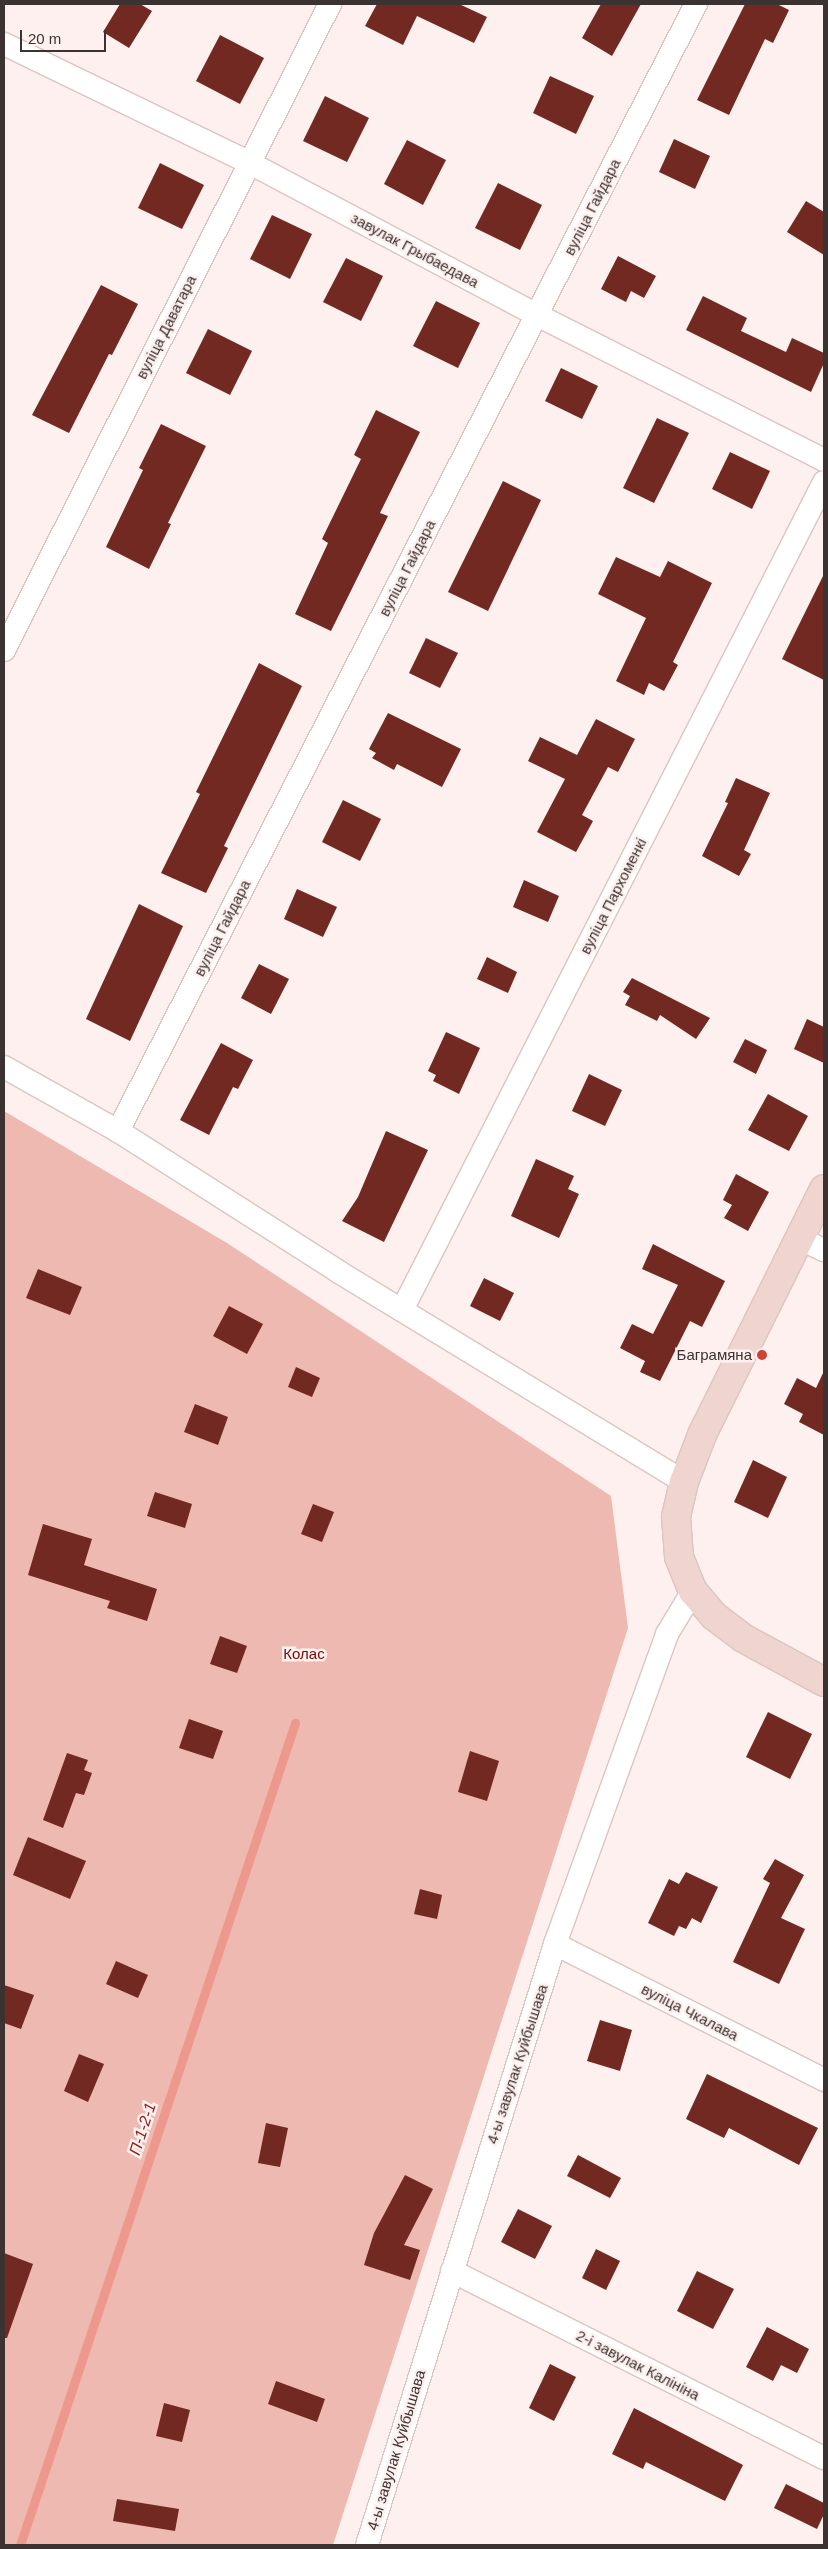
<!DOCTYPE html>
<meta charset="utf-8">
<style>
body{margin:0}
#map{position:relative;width:828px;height:2549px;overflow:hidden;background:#fef0ee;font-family:Helvetica,sans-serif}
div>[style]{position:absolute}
.green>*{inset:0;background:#eeb9b0}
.stream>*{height:9px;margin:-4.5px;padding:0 4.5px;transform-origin:4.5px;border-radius:4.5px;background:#ed988c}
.building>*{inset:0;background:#712921}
.roads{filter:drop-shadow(1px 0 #dbc5c1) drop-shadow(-1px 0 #dbc5c1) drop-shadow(0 1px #dbc5c1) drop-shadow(0 -1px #dbc5c1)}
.street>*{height:22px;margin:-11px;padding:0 11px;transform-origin:11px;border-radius:11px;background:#fff}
.secondary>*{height:28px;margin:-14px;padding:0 14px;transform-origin:14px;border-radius:14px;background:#efd4d0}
.dots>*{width:14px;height:14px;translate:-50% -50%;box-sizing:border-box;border:2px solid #fef0ee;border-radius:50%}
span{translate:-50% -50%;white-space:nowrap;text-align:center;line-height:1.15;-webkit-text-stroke:5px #fef0ee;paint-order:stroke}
.street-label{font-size:15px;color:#3b3331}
.poi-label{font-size:15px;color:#3b3331}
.right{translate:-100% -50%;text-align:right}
.park-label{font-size:15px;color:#700a07}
.water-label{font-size:16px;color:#86241c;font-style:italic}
.frame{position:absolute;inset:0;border:5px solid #3b3331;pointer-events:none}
.scale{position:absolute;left:20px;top:30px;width:86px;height:22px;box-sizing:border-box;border:2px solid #3b3331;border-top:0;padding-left:6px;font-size:15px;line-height:18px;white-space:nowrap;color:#3b3331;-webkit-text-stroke:4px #fef0ee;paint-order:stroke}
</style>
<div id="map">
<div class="green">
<div style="clip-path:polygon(4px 1111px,227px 1243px,611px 1496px,628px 1628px,333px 2545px,4px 2545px)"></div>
</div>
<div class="stream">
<div style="left:20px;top:2545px;width:867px;rotate:-71.5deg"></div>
</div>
<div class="building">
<div style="clip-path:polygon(120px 4px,140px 4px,152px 11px,129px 48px,103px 32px)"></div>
<div style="clip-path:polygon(377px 4px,459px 4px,487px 17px,474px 43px,417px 16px,403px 45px,365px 26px)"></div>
<div style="clip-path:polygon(601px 4px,641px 4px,612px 56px,582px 38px)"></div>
<div style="clip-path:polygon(745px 4px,777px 4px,789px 10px,773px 43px,765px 39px,729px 115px,697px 100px)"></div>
<div style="clip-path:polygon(220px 35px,264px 58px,240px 104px,196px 81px)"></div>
<div style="clip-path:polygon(550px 76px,594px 96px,576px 134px,533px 113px)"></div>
<div style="clip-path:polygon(325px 96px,369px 118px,347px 162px,303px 141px)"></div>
<div style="clip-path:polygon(674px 139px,710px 156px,695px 189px,659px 172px)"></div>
<div style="clip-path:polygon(407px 140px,446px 160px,423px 205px,384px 184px)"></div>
<div style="clip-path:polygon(160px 163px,204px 185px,182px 229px,138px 208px)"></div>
<div style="clip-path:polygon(498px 183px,542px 205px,520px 250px,475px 228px)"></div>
<div style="clip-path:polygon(806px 201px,824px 212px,824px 255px,787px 232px)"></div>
<div style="clip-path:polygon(272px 215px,312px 234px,290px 279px,250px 259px)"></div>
<div style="clip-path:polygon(618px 256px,656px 276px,644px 298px,631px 291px,626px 302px,601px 289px)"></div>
<div style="clip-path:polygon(346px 258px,383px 276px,361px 321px,323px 302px)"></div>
<div style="clip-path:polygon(101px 285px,138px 304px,112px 355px,109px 354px,69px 433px,32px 415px)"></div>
<div style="clip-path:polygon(703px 296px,747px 318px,741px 331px,786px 352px,792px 338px,824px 353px,824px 363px,811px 392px,686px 330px)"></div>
<div style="clip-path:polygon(436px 301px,480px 323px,458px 368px,413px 346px)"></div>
<div style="clip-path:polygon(208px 329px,252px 351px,230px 395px,186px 373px)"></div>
<div style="clip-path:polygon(561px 368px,598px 386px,582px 419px,545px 401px)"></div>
<div style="clip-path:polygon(376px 410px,420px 432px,380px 513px,388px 516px,331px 631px,295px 614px,328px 543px,322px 539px,361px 459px,354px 455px)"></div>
<div style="clip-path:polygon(657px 418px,689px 433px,654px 503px,623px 488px)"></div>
<div style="clip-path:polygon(161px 424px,206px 446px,168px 523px,171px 524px,149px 569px,106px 547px,143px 470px,139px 468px)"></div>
<div style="clip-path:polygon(730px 452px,770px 471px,752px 509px,712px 489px)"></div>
<div style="clip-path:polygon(503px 481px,541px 500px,488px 611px,448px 592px)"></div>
<div style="clip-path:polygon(616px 557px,660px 577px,668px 561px,712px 583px,673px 662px,678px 665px,664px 691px,649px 683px,644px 695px,616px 681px,646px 618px,598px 594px)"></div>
<div style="clip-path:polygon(824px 574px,824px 680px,782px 659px)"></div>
<div style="clip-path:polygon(426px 638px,458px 653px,440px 688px,409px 673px)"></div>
<div style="clip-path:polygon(259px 663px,302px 686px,224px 846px,228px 848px,206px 893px,161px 873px,200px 794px,196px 792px)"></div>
<div style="clip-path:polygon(388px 713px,461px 749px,442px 787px,397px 764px,394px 770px,372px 758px,376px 753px,369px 749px)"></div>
<div style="clip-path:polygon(596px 719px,635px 739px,618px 772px,608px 767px,582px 815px,593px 821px,576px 852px,537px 832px,565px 779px,528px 761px,540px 737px,577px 755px)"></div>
<div style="clip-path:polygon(736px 778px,770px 793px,744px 850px,751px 854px,739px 876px,702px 856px,728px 803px,725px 802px)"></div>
<div style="clip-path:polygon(343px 800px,381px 819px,360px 861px,322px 842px)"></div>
<div style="clip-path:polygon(524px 880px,559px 896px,548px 922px,513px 907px)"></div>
<div style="clip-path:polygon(297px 889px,337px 907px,323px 937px,284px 919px)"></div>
<div style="clip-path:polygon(139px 904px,183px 926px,130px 1041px,86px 1019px)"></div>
<div style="clip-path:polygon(487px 957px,517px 972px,508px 993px,477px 979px)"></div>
<div style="clip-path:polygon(259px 964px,289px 979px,271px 1014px,241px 998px)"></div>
<div style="clip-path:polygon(632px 978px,710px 1018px,696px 1039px,660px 1015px,657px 1021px,625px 1005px,630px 996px,623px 992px)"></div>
<div style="clip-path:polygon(807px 1019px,824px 1027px,824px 1063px,794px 1049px)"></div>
<div style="clip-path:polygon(446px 1032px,480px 1048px,459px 1094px,433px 1081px,436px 1075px,428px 1071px)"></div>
<div style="clip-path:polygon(745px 1039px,767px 1050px,756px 1074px,733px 1062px)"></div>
<div style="clip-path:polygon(221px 1043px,253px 1060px,238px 1089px,233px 1087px,209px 1135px,180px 1120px)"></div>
<div style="clip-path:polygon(589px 1074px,622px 1090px,605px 1126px,572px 1111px)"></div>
<div style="clip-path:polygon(768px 1094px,808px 1116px,789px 1151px,748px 1130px)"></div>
<div style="clip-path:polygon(386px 1131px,428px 1150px,384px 1242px,342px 1221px,358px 1197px)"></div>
<div style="clip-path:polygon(536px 1159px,574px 1176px,568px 1189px,579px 1194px,559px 1238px,511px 1216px)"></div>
<div style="clip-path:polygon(736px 1174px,769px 1192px,748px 1231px,724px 1218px,732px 1205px,723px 1200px)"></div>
<div style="clip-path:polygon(653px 1244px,725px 1281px,702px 1327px,690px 1321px,660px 1381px,640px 1372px,645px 1361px,620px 1348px,632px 1324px,653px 1334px,678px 1285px,642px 1269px)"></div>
<div style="clip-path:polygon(38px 1269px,82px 1287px,70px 1315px,26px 1298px)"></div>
<div style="clip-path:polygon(484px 1278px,514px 1293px,500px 1321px,470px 1306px)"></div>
<div style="clip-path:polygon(229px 1306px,263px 1324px,247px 1354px,213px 1336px)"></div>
<div style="clip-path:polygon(296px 1367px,320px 1378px,312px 1397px,288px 1387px)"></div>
<div style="clip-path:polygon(824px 1371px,824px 1435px,799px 1422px,803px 1414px,784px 1404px,797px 1378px,816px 1388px)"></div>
<div style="clip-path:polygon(195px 1404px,228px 1417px,218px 1445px,184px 1432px)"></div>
<div style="clip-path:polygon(753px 1460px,787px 1477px,768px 1518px,734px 1502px)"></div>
<div style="clip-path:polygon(155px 1492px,192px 1504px,185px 1528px,147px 1516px)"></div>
<div style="clip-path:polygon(313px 1504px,334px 1512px,322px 1542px,301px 1534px)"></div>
<div style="clip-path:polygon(43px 1524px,92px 1539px,84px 1565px,157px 1589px,147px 1621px,107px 1608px,110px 1601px,28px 1575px)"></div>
<div style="clip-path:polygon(220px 1636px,247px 1646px,237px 1673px,210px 1664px)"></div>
<div style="clip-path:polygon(768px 1712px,812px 1734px,790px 1779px,746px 1757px)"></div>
<div style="clip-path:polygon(189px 1719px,223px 1731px,213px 1759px,179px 1748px)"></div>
<div style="clip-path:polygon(470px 1751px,499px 1761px,487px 1801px,458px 1792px)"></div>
<div style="clip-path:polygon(67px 1753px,88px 1760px,84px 1770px,92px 1773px,84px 1795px,76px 1793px,63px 1828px,43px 1820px)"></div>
<div style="clip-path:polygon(28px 1837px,86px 1861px,70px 1899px,13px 1875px)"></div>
<div style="clip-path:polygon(775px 1859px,804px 1875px,781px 1918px,805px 1929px,779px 1984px,733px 1962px,770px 1883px,763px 1879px)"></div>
<div style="clip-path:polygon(686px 1872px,718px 1887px,701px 1923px,692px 1918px,686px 1929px,679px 1926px,674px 1936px,648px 1923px,669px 1879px,679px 1884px)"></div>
<div style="clip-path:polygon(420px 1889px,442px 1895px,437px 1919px,414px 1914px)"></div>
<div style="clip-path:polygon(116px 1961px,148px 1975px,138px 1998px,106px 1984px)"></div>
<div style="clip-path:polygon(4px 1985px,34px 1995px,21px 2029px,4px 2023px)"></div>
<div style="clip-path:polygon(600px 2020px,632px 2030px,620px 2071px,587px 2061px)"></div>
<div style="clip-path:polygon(79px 2054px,104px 2064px,88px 2102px,64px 2091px)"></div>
<div style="clip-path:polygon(707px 2074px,818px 2128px,799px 2165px,729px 2128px,724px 2138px,686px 2119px)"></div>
<div style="clip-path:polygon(266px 2123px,288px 2128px,280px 2167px,258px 2163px)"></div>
<div style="clip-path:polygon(578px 2155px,621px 2178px,610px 2198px,567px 2176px)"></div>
<div style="clip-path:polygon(405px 2175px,433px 2189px,404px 2245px,420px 2250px,410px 2280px,364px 2265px,374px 2233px)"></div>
<div style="clip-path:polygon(518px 2209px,552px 2226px,535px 2259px,501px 2242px)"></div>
<div style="clip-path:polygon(596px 2249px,620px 2261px,606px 2290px,582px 2278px)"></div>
<div style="clip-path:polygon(4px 2253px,33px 2264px,7px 2338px,4px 2338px)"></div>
<div style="clip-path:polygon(697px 2271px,734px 2289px,713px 2329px,677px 2311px)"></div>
<div style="clip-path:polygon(767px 2327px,809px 2349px,797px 2373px,781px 2365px,773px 2381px,746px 2367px)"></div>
<div style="clip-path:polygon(550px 2364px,576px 2377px,554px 2421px,529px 2408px)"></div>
<div style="clip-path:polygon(276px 2381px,325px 2399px,317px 2422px,268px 2404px)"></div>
<div style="clip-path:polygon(164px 2403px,190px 2410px,182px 2442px,156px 2436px)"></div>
<div style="clip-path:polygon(634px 2408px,743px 2465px,725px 2501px,646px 2462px,643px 2469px,612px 2454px)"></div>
<div style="clip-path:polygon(786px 2484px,824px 2503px,824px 2514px,817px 2529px,774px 2508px)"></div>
<div style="clip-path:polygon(117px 2499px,179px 2509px,175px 2531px,113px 2521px)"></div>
</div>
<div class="roads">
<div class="street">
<div style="left:4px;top:44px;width:271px;rotate:25.8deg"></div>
<div style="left:248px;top:162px;width:327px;rotate:27.9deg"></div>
<div style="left:537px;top:315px;width:322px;rotate:26.8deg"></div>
<div style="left:4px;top:650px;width:724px;rotate:-63.22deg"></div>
<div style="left:4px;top:1067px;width:131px;rotate:29.3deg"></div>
<div style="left:118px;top:1131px;width:262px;rotate:32.5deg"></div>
<div style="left:339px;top:1272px;width:404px;rotate:31.3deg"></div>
<div style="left:118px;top:1131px;width:1267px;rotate:-62.85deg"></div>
<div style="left:799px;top:1238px;width:28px;rotate:26deg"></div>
<div style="left:402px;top:1310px;width:929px;rotate:-62.99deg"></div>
<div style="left:555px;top:1944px;width:301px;rotate:26.8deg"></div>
<div style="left:452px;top:2271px;width:416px;rotate:26.7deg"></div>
<div style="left:367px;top:2545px;width:630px;rotate:-72.63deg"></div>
<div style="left:555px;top:1944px;width:330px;rotate:-70.1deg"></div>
<div style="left:667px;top:1634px;width:50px;rotate:-58.8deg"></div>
</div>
<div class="secondary">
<div style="left:824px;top:1189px;width:275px;rotate:116.4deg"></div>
<div style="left:702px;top:1435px;width:50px;rotate:111deg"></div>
<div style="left:684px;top:1482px;width:36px;rotate:103deg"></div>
<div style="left:676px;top:1517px;width:40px;rotate:85.7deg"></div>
<div style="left:679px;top:1557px;width:37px;rotate:68deg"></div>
<div style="left:693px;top:1591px;width:33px;rotate:50deg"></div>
<div style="left:714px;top:1616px;width:36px;rotate:37deg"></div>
<div style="left:743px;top:1638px;width:92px;rotate:28.5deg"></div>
</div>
</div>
<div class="dots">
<div style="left:762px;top:1355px;background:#ce4135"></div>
</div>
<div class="street-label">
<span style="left:592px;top:207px;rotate:-63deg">вуліца Гайдара</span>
<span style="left:415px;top:250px;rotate:28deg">завулак Грыбаедава</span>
<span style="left:166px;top:327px;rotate:-63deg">вуліца Даватара</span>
<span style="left:407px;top:568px;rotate:-63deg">вуліца Гайдара</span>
<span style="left:613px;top:896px;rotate:-63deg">вуліца Пархоменкі</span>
<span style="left:222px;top:928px;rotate:-63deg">вуліца Гайдара</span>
<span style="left:690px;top:2012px;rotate:27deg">вуліца Чкалава</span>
<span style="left:517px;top:2064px;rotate:-72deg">4-ы завулак Куйбышава</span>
<span style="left:638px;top:2365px;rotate:27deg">2-і завулак Калініна</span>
<span style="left:396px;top:2450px;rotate:-73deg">4-ы завулак Куйбышава</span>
</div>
<div class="poi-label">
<span class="right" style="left:752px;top:1355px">Баграмяна</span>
</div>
<div class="park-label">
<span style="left:304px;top:1654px">Колас</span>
</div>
<div class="water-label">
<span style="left:143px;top:2129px;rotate:-72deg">П-1-2-1</span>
</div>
<div class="frame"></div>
<div class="scale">20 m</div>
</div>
